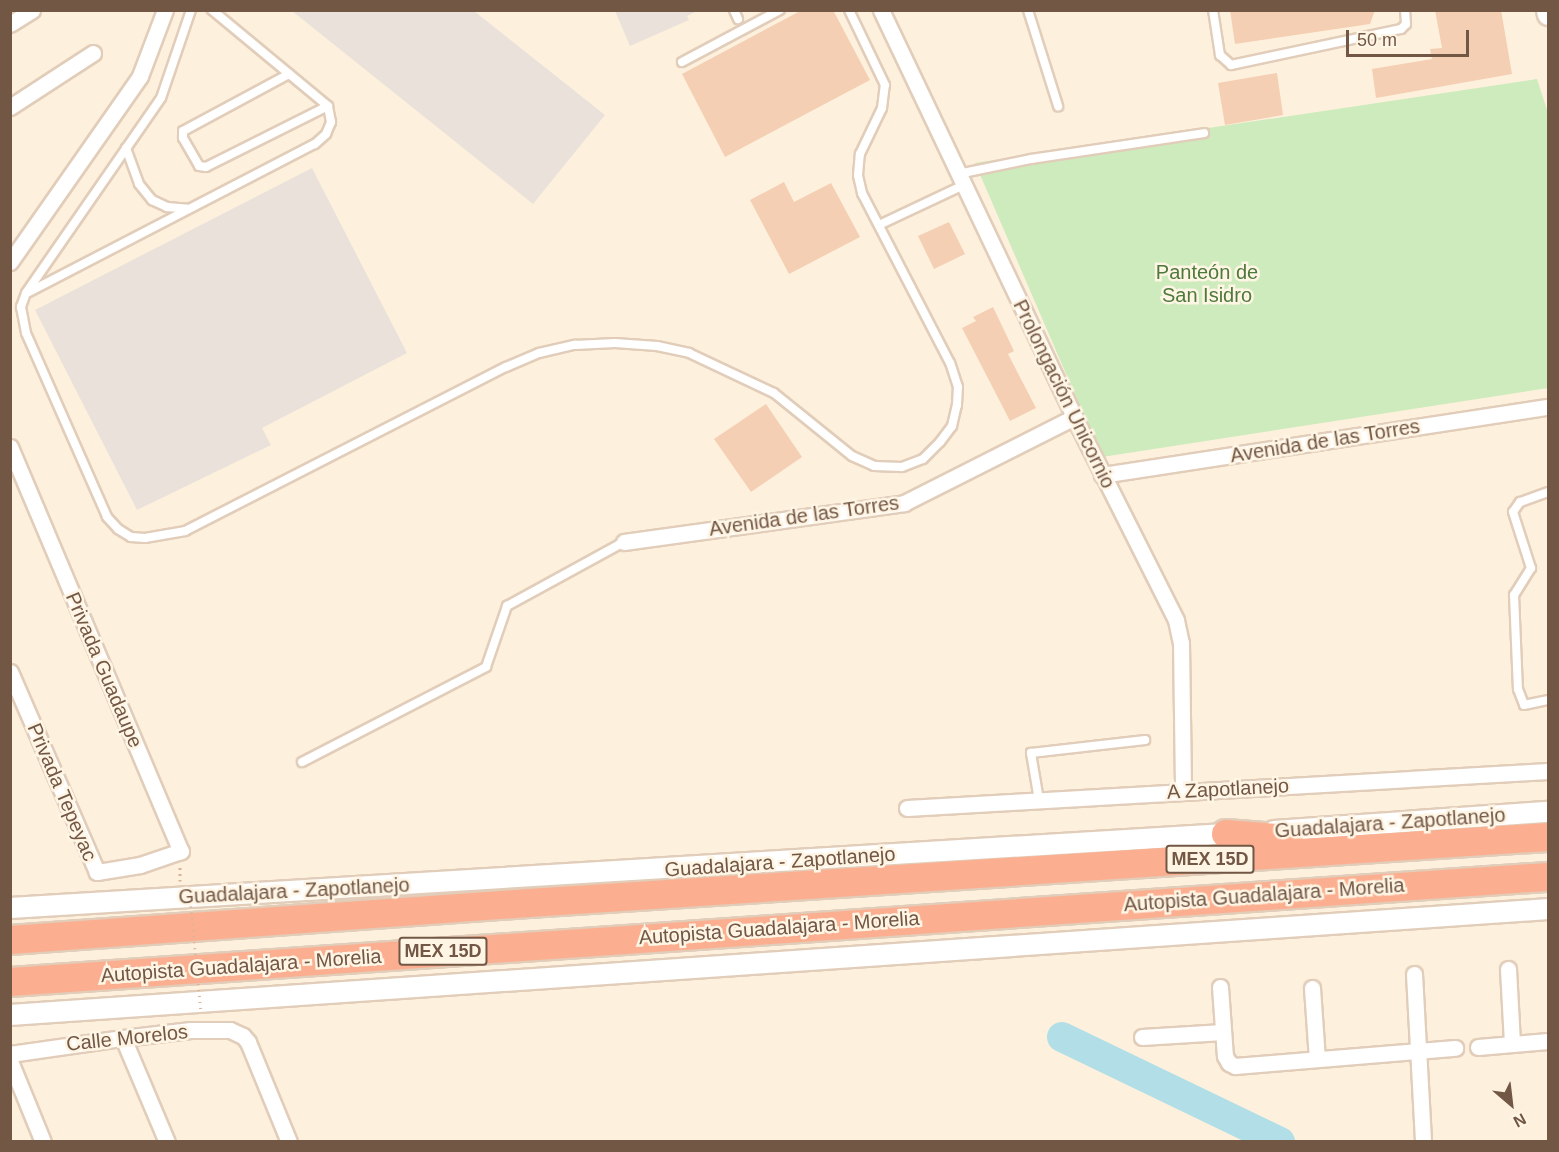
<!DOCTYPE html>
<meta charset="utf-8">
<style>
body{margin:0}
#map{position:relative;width:1559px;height:1152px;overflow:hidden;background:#fdf1dd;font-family:Helvetica,sans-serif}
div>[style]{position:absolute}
.industrial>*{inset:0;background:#eae2da}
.green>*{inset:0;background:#cdebbc}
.river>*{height:30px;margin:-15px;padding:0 15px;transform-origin:15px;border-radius:15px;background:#b1dee7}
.building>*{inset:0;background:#f4cfb3}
.path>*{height:3px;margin-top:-1.5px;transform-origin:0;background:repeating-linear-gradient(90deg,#d8b297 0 1.5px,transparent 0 6px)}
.roads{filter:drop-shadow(2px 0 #e1cdb9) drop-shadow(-2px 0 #e1cdb9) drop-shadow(0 2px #e1cdb9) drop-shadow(0 -2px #e1cdb9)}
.service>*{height:8px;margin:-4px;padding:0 4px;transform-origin:4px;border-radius:4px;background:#fff}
.minor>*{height:15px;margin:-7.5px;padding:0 7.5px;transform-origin:7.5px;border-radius:7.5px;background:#fff}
.tertiary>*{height:20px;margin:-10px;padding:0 10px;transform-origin:10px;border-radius:10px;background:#fff}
.motorway>*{height:28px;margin:-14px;padding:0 14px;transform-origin:14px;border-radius:14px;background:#fbaf90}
.path-bridge>*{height:3px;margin-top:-1.5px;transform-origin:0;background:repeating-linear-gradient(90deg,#d8b297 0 1.5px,transparent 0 6px)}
span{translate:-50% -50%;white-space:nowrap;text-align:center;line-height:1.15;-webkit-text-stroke:5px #fff5e4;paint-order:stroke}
.shield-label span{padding:2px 4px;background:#fff5e4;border:2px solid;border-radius:4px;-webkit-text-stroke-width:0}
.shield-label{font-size:18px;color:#735745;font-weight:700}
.park-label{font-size:20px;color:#4d7a3c}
.street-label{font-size:20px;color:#735745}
.frame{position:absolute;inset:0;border:12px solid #735745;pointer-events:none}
.north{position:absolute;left:1481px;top:1074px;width:60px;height:60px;-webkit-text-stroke:4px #fff5e4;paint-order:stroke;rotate:152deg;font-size:16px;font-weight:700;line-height:24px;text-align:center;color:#735745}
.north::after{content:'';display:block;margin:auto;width:21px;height:27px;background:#735745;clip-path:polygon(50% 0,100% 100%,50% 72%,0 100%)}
.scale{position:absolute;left:1346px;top:30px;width:123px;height:27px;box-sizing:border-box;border:3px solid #735745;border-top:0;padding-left:8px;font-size:18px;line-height:21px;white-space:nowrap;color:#735745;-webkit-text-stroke:4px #fff5e4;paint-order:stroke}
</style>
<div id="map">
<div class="industrial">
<div style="clip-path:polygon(292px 11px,474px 11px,605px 115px,533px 204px)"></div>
<div style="clip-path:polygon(615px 11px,697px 11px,687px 16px,689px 20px,630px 46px)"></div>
<div style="clip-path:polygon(312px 168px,407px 353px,262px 428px,271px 445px,137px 510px,35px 310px)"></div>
</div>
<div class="green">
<div style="clip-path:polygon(1537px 79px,1548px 113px,1548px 388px,1102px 457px,975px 163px)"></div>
</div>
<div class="river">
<div style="left:1062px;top:1037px;width:242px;rotate:25.7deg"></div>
</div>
<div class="building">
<div style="clip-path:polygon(802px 10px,833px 10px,870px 80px,725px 157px,682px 74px)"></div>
<div style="clip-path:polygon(1230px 10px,1375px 10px,1370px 24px,1235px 44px)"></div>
<div style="clip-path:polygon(1435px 10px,1501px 10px,1512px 74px,1376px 98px,1372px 69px,1432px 59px,1430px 49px,1442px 48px)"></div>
<div style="clip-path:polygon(1277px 73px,1283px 115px,1225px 125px,1218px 83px)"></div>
<div style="clip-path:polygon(784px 182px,794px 202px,831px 183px,860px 237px,789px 274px,750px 200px)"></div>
<div style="clip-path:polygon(949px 222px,965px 254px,934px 269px,918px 236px)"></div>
<div style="clip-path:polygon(993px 307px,1014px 351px,1008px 354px,1036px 408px,1010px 421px,962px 328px,976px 321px,973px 317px)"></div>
<div style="clip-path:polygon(766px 404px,802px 457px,751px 492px,714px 439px)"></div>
</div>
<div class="path">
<div style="left:180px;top:881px;width:14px;rotate:-90deg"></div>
</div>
<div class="roads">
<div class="service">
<div style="left:191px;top:10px;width:93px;rotate:108.8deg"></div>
<div style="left:161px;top:98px;width:237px;rotate:124.7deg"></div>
<div style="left:26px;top:293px;width:15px;rotate:110deg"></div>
<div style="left:21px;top:307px;width:26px;rotate:79deg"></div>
<div style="left:26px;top:333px;width:201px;rotate:66.2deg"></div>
<div style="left:107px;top:517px;width:16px;rotate:47deg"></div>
<div style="left:118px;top:529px;width:15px;rotate:32deg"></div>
<div style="left:131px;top:537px;width:14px;rotate:4deg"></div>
<div style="left:145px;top:538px;width:41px;rotate:-9.9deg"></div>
<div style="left:185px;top:531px;width:360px;rotate:-27.1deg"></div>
<div style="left:506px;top:367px;width:36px;rotate:-23deg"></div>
<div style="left:539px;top:353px;width:37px;rotate:-13deg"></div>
<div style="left:575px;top:345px;width:40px;rotate:-2.9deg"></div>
<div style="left:615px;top:343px;width:42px;rotate:4.1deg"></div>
<div style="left:657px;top:346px;width:33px;rotate:12deg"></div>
<div style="left:689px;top:353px;width:94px;rotate:25.2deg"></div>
<div style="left:774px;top:393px;width:100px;rotate:38.9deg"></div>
<div style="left:852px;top:456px;width:24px;rotate:24deg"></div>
<div style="left:874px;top:466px;width:28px;rotate:2deg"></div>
<div style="left:902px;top:467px;width:22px;rotate:-21deg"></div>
<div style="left:923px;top:459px;width:24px;rotate:-45deg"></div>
<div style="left:940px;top:442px;width:20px;rotate:-53deg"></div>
<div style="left:952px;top:426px;width:22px;rotate:-77deg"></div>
<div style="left:957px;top:405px;width:18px;rotate:-87deg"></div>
<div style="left:958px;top:387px;width:25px;rotate:-108deg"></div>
<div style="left:950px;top:363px;width:191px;rotate:-117.4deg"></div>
<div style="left:862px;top:193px;width:18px;rotate:-103deg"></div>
<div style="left:858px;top:175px;width:21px;rotate:-85deg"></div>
<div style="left:860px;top:154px;width:51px;rotate:-64.4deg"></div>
<div style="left:882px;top:108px;width:23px;rotate:-83deg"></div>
<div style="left:885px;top:85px;width:83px;rotate:-115.6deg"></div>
<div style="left:734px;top:10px;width:10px;rotate:66deg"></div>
<div style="left:1028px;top:10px;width:101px;rotate:72.6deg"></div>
<div style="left:1213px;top:10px;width:46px;rotate:81.2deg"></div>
<div style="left:1220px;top:55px;width:15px;rotate:42deg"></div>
<div style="left:1231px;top:65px;width:174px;rotate:-12deg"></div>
<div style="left:1401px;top:29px;width:7px;rotate:-45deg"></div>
<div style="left:1406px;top:24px;width:14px;rotate:-94deg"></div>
<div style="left:682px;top:62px;width:111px;rotate:-28deg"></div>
<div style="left:289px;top:74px;width:120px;rotate:151.7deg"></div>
<div style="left:183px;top:131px;width:7px;rotate:90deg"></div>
<div style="left:183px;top:138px;width:32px;rotate:60deg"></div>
<div style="left:199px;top:166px;width:7px;rotate:8deg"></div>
<div style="left:206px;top:167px;width:136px;rotate:-26.6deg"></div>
<div style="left:126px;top:148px;width:38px;rotate:70deg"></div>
<div style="left:139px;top:184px;width:21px;rotate:51deg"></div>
<div style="left:152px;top:200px;width:17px;rotate:25deg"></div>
<div style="left:167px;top:207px;width:21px;rotate:5deg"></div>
<div style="left:958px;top:174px;width:75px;rotate:-11.6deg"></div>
<div style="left:1031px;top:159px;width:175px;rotate:-8.5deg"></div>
<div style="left:879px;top:225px;width:94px;rotate:-25.2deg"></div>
<div style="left:29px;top:292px;width:322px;rotate:-27.4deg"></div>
<div style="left:315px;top:144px;width:15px;rotate:-42deg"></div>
<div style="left:326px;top:134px;width:13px;rotate:-67deg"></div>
<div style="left:331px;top:122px;width:16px;rotate:-101deg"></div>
<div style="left:328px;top:106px;width:151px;rotate:-140.4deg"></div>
<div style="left:1548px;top:492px;width:30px;rotate:160deg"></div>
<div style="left:1520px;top:502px;width:12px;rotate:125deg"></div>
<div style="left:1513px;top:512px;width:59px;rotate:72.2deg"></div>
<div style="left:1531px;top:568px;width:32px;rotate:122deg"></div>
<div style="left:1514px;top:595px;width:94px;rotate:87.6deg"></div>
<div style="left:1518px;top:689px;width:17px;rotate:69deg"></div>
<div style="left:1524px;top:705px;width:25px;rotate:-12deg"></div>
<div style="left:302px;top:762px;width:207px;rotate:-27.3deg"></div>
<div style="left:486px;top:667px;width:65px;rotate:-71deg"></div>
<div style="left:507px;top:606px;width:133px;rotate:-28.7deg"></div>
<div style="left:1039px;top:800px;width:48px;rotate:-99.7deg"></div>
<div style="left:1031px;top:753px;width:115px;rotate:-6.5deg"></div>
</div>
<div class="minor">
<div style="left:881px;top:10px;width:450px;rotate:64.6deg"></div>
<div style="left:1074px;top:417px;width:227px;rotate:63.3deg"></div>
<div style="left:1176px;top:620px;width:24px;rotate:78deg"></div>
<div style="left:1181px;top:643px;width:149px;rotate:89.2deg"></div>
<div style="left:10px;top:24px;width:26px;rotate:-32deg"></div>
<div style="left:10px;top:107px;width:99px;rotate:-33deg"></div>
<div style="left:10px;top:262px;width:227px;rotate:-55deg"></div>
<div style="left:140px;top:76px;width:71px;rotate:-69.3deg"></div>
<div style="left:10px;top:447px;width:439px;rotate:67.1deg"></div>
<div style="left:181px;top:851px;width:43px;rotate:161.1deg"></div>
<div style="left:140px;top:865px;width:44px;rotate:170.8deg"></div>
<div style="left:97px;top:872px;width:218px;rotate:-113.5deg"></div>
<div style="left:1102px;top:475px;width:451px;rotate:-8.7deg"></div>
<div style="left:624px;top:542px;width:283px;rotate:-7.9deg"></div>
<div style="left:904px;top:503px;width:191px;rotate:-26.8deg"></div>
<div style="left:907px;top:808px;width:642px;rotate:-3.3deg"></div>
<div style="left:1508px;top:969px;width:75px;rotate:86.9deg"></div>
<div style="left:1414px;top:974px;width:168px;rotate:86.9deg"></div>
<div style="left:1220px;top:987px;width:69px;rotate:85.9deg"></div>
<div style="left:1225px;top:1056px;width:8px;rotate:60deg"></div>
<div style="left:1229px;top:1063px;width:7px;rotate:27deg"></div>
<div style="left:1235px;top:1066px;width:221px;rotate:-4.7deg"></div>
<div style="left:1312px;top:988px;width:71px;rotate:86deg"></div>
<div style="left:1142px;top:1037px;width:81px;rotate:-3.5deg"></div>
<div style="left:123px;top:1038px;width:113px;rotate:67.1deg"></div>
<div style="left:1478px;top:1047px;width:70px;rotate:-4.9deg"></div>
<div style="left:10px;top:1054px;width:114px;rotate:-8.1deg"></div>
<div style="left:123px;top:1038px;width:68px;rotate:-6.7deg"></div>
<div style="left:191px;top:1030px;width:39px"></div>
<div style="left:230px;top:1030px;width:14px;rotate:25deg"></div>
<div style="left:243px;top:1036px;width:8px;rotate:50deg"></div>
<div style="left:248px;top:1042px;width:108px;rotate:67.7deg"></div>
<div style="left:10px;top:1061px;width:87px;rotate:67.8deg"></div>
</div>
<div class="tertiary">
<div style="left:1547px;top:10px;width:5px;rotate:79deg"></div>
<div style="left:1274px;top:831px;width:275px;rotate:-4deg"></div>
<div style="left:10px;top:908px;width:1230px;rotate:-3.49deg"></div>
<div style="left:10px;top:1015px;width:1542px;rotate:-3.94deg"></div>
</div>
<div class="motorway">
<div style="left:1226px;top:834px;width:63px;rotate:4.5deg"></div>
<div style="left:10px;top:940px;width:520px;rotate:-4.08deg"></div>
<div style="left:529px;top:903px;width:1021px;rotate:-3.71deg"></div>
<div style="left:10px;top:982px;width:1542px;rotate:-3.91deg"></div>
</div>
</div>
<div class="path-bridge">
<div style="left:189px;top:888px;width:125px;rotate:84.5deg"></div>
</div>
<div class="shield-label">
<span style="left:1210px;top:859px">MEX 15D</span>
<span style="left:443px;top:951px">MEX 15D</span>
</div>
<div class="park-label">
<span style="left:1207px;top:284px">Panteón de<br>San Isidro</span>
</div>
<div class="street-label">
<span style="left:1064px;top:394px;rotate:64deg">Prolongación Unicornio</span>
<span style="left:1325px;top:441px;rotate:-9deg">Avenida de las Torres</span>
<span style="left:804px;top:516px;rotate:-8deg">Avenida de las Torres</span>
<span style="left:104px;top:670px;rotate:67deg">Privada Guadaupe</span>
<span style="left:1228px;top:789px;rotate:-3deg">A Zapotlanejo</span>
<span style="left:62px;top:792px;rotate:67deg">Privada Tepeyac</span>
<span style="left:1390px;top:823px;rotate:-4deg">Guadalajara - Zapotlanejo</span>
<span style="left:780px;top:862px;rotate:-4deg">Guadalajara - Zapotlanejo</span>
<span style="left:294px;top:891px;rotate:-3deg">Guadalajara - Zapotlanejo</span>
<span style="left:1264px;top:895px;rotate:-4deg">Autopista Guadalajara - Morelia</span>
<span style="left:779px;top:928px;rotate:-4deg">Autopista Guadalajara - Morelia</span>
<span style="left:241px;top:966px;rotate:-4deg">Autopista Guadalajara - Morelia</span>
<span style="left:127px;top:1038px;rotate:-6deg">Calle Morelos</span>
</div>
<div class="frame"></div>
<div class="north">N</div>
<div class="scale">50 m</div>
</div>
